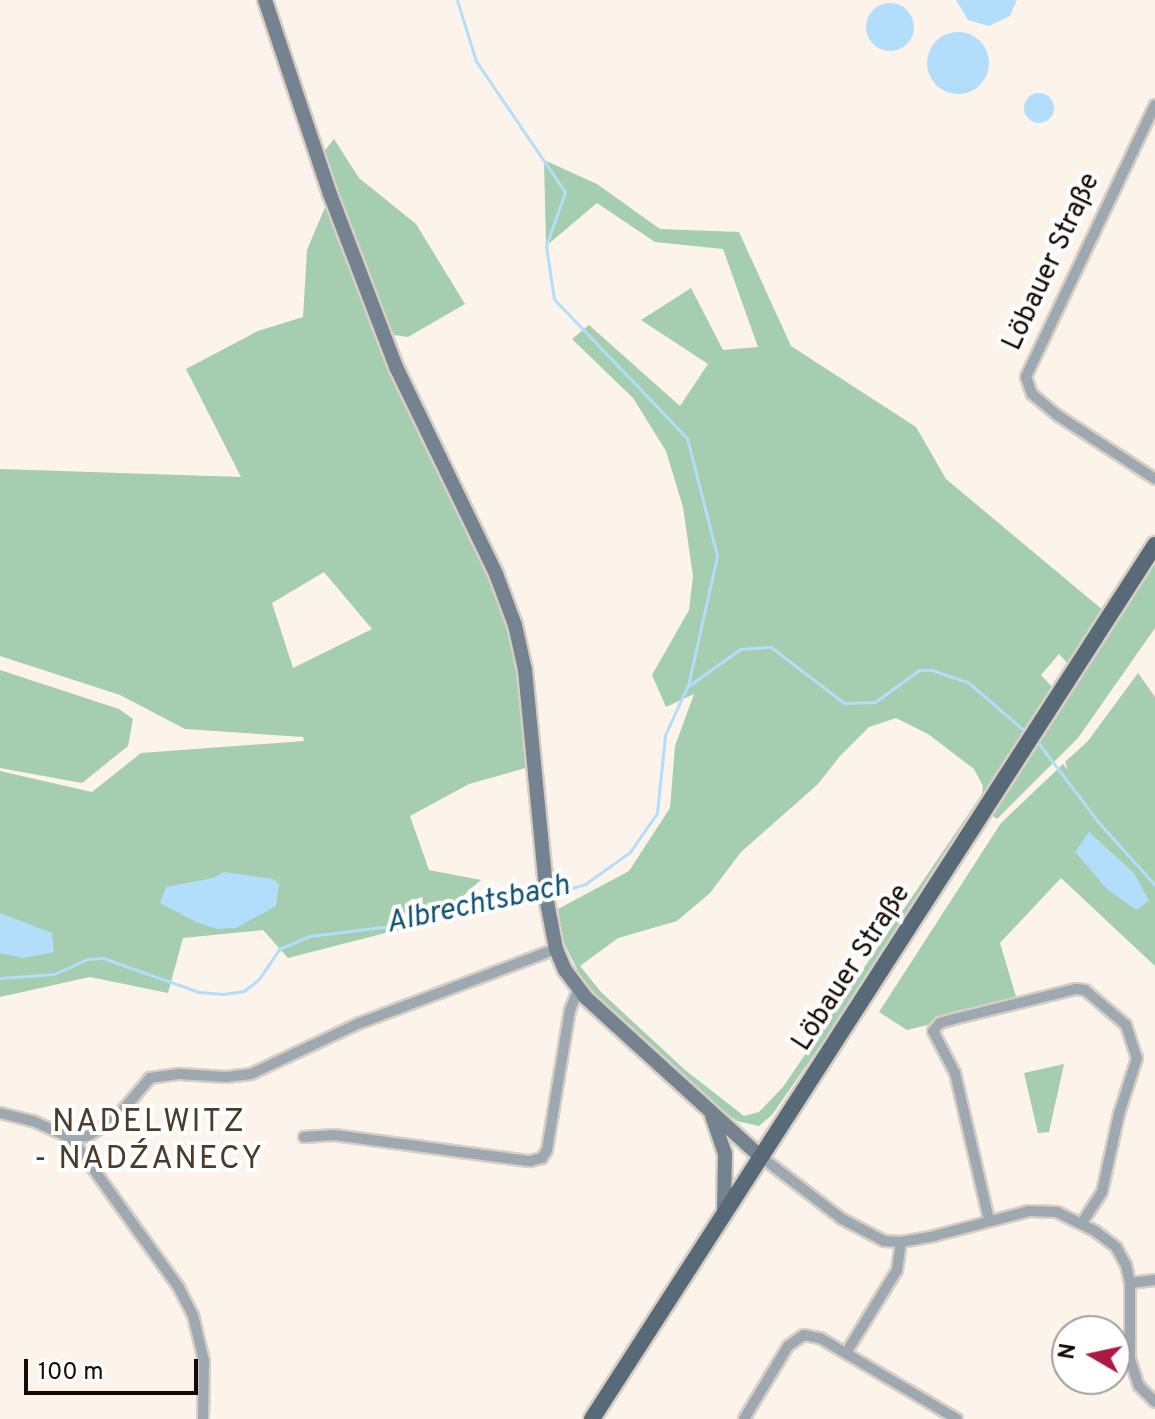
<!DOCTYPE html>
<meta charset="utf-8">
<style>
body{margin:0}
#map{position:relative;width:1155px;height:1419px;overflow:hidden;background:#fcf3ea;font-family:Overpass,sans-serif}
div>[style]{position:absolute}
.green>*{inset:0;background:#a5cdb0}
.water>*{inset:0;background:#b3defb}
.round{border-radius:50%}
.stream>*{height:3px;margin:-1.5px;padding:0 1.5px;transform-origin:1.5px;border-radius:1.5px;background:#b3defb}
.roads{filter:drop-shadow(2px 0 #d7cec5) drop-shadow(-2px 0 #d7cec5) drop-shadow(0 2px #d7cec5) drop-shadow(0 -2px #d7cec5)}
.street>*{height:10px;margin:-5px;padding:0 5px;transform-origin:5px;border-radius:5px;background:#9ea8b1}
.secondary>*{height:14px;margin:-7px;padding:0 7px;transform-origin:7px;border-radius:7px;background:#758390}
.primary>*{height:16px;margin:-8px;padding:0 8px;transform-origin:8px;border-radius:8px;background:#586978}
span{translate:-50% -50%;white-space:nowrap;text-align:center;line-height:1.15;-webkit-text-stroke:8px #fff;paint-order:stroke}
.street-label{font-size:28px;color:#130b05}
.water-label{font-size:30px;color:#0d5172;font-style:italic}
.quarter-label{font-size:32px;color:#4d3b2a;letter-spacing:2px}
.north{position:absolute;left:1051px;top:1315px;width:80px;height:80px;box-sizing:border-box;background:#fff;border:2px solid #a19d9b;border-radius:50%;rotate:279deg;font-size:22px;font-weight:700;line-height:32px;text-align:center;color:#130b05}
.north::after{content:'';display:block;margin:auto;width:28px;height:36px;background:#ad1942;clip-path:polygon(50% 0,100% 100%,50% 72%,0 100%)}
.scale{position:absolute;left:24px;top:1359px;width:174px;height:36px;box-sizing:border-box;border:4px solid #130b05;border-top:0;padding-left:10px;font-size:24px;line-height:28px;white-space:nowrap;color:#130b05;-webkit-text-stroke:6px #fff;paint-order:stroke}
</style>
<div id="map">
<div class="green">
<div style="clip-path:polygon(334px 139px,359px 178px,416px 224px,465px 304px,408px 337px,394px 335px,371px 288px,322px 154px)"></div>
<div style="clip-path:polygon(evenodd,544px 160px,597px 184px,660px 229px,739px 232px,791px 346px,916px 427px,946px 479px,1104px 611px,1070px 666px,1059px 654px,1041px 675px,1054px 689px,863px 984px,772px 1115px,759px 1126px,737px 1121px,703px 1096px,586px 987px,564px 943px,558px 909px,629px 871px,670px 808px,675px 746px,694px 694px,666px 707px,652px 675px,689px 610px,693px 576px,683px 507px,666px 451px,633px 398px,572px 339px,589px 325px,680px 406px,708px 364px,641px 320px,691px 288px,723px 350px,758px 347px,723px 249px,655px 242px,597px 203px,546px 246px,544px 160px,896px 718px,928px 734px,974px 769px,983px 786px,982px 794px,783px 1087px,759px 1112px,744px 1116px,685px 1070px,601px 992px,580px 966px,618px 938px,677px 921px,710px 893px,741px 852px,818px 784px,840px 756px,869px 727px,896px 718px)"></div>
<div style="clip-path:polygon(evenodd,326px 205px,381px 350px,505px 609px,519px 664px,529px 767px,469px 784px,410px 816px,429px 870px,481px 880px,436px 920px,288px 958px,263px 930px,183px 938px,168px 993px,90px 977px,0 997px,0 771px,92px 792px,141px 753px,304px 741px,303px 737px,185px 729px,120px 695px,0 656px,0 469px,241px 477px,186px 369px,258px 331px,303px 317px,307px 250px,326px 205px,324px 572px,372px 629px,293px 668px,272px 603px,324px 572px)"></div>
<div style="clip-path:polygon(1155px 561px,1155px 628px,1078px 738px,997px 819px,990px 814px)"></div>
<div style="clip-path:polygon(0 670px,119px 709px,133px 719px,128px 746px,82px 783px,0 768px)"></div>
<div style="clip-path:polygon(1138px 673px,1155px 697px,1155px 966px,1061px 878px,1000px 943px,1018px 1003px,907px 1030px,879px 1012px,1001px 823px,1063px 764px,1068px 770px,1065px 762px,1088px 741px)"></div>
<div style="clip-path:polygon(1064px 1064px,1049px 1132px,1038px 1133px,1024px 1073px)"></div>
</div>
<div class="water">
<div style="clip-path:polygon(956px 0,1017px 0,1010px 16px,989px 26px,968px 20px)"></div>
<div class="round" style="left:866px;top:3px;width:48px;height:48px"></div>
<div class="round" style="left:927px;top:32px;width:62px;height:62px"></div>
<div class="round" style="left:1024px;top:93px;width:30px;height:30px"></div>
<div style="clip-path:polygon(1089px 832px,1134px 873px,1149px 901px,1136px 910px,1107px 889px,1075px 852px)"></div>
<div style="clip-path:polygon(224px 872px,273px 879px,279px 884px,276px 906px,236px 928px,217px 929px,196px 922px,160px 903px,166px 887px,213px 878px)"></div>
<div style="clip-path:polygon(0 913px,52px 933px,54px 952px,23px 958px,0 953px)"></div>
</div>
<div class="stream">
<div style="left:457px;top:0;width:64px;rotate:72.7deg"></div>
<div style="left:476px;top:61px;width:158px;rotate:55.8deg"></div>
<div style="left:565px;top:192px;width:57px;rotate:109.4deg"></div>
<div style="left:546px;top:246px;width:54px;rotate:81.4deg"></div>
<div style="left:554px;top:299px;width:192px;rotate:46.3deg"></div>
<div style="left:687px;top:438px;width:122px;rotate:75.7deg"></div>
<div style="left:717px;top:556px;width:133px;rotate:102.6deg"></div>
<div style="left:1036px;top:740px;width:106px;rotate:52.7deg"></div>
<div style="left:1100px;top:824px;width:82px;rotate:48deg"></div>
<div style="left:551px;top:894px;width:35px;rotate:-16deg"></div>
<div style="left:585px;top:884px;width:55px;rotate:-35.4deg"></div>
<div style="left:630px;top:852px;width:47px;rotate:-55.3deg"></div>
<div style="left:657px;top:813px;width:78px;rotate:-84.1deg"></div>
<div style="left:665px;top:735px;width:53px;rotate:-65.4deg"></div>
<div style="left:687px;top:687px;width:65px;rotate:-35.6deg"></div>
<div style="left:740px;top:649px;width:31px;rotate:-4deg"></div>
<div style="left:771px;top:647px;width:92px;rotate:37.5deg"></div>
<div style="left:844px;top:703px;width:31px;rotate:-2deg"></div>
<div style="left:875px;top:702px;width:54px;rotate:-36deg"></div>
<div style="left:919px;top:670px;width:13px"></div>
<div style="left:932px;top:670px;width:39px;rotate:19deg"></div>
<div style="left:969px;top:683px;width:77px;rotate:40.8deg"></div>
<div style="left:0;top:978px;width:54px;rotate:-4.2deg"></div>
<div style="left:54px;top:974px;width:37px;rotate:-24deg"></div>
<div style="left:88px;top:959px;width:15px;rotate:-4deg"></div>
<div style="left:103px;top:958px;width:102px;rotate:19.5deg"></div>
<div style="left:199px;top:992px;width:24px;rotate:5deg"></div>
<div style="left:223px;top:994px;width:21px;rotate:-8deg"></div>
<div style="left:244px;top:991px;width:19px;rotate:-39deg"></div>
<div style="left:259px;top:979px;width:36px;rotate:-56deg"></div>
<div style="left:279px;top:949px;width:34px;rotate:-23deg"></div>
<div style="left:310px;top:936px;width:89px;rotate:-7.1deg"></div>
<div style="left:398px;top:925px;width:148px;rotate:-11.7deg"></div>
</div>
<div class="roads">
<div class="street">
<div style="left:1155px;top:105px;width:301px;rotate:115.4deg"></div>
<div style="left:1026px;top:377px;width:18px;rotate:71deg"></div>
<div style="left:1032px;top:394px;width:33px;rotate:40deg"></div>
<div style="left:1057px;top:415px;width:117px;rotate:33.1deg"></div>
<div style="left:0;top:1113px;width:34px;rotate:14deg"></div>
<div style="left:33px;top:1121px;width:42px;rotate:24.1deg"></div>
<div style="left:71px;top:1138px;width:17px;rotate:-7deg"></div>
<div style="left:88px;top:1136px;width:35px;rotate:-33deg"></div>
<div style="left:117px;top:1117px;width:51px;rotate:-49.8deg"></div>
<div style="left:150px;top:1078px;width:30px;rotate:-8deg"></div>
<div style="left:180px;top:1074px;width:46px;rotate:3.7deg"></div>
<div style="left:226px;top:1077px;width:25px;rotate:-7deg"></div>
<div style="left:251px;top:1074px;width:120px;rotate:-25.1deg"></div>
<div style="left:360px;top:1023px;width:210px;rotate:-20.7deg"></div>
<div style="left:304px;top:1137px;width:30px;rotate:-4deg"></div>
<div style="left:334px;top:1135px;width:198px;rotate:7.6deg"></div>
<div style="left:530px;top:1161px;width:12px;rotate:-14deg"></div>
<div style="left:542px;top:1158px;width:9px;rotate:-58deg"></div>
<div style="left:547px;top:1150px;width:142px;rotate:-80.7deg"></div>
<div style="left:570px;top:1010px;width:22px;rotate:-68deg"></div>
<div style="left:71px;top:1138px;width:185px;rotate:54.2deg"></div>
<div style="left:179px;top:1288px;width:30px;rotate:63deg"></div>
<div style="left:193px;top:1315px;width:47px;rotate:76.6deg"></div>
<div style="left:204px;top:1361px;width:58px;rotate:91deg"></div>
<div style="left:760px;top:1156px;width:103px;rotate:37.5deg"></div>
<div style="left:842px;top:1219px;width:47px;rotate:27.6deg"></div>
<div style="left:884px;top:1241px;width:17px;rotate:3deg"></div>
<div style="left:901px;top:1242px;width:34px;rotate:-10deg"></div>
<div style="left:934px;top:1236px;width:98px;rotate:-14.7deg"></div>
<div style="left:1029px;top:1211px;width:28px;rotate:2deg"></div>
<div style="left:1057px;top:1212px;width:42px;rotate:26.6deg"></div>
<div style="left:1095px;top:1231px;width:26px;rotate:37deg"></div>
<div style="left:1116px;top:1247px;width:21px;rotate:61deg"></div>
<div style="left:1126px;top:1265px;width:18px;rotate:77deg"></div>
<div style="left:1130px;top:1283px;width:76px;rotate:90deg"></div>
<div style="left:1130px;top:1359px;width:28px;rotate:72deg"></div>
<div style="left:1139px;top:1386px;width:23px;rotate:45deg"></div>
<div style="left:989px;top:1220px;width:151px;rotate:-103deg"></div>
<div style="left:955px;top:1073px;width:47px;rotate:-117.6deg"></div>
<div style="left:933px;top:1031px;width:11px;rotate:-49deg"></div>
<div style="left:940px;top:1023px;width:15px;rotate:-16deg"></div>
<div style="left:954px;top:1019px;width:126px;rotate:-13.8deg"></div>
<div style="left:1076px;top:989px;width:9px;rotate:6deg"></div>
<div style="left:1085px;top:990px;width:54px;rotate:40.5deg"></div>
<div style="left:1126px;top:1025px;width:35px;rotate:72deg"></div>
<div style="left:1137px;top:1058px;width:59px;rotate:107.8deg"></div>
<div style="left:1119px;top:1114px;width:80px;rotate:102.3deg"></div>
<div style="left:1102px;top:1192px;width:37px;rotate:123deg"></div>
<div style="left:1130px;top:1283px;width:25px;rotate:-7deg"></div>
<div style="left:846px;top:1353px;width:97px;rotate:-58.4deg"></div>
<div style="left:897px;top:1270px;width:28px;rotate:-82deg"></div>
<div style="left:744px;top:1419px;width:85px;rotate:-58.9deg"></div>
<div style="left:788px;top:1346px;width:19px;rotate:-35deg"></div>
<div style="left:804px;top:1335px;width:16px;rotate:11deg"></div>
<div style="left:820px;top:1338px;width:159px;rotate:30.6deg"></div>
</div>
<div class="secondary">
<div style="left:265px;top:0;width:205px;rotate:71.5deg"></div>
<div style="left:330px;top:194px;width:187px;rotate:69.1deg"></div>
<div style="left:397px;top:369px;width:228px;rotate:64.2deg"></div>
<div style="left:496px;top:574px;width:54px;rotate:69.6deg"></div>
<div style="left:515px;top:625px;width:46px;rotate:77.5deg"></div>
<div style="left:525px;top:670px;width:238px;rotate:84.5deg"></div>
<div style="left:548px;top:907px;width:43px;rotate:79.2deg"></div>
<div style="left:556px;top:949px;width:23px;rotate:67deg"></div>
<div style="left:565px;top:970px;width:34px;rotate:53deg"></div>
<div style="left:585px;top:997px;width:236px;rotate:42.3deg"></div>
<div style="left:712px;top:1116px;width:40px;rotate:71.1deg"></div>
<div style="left:725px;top:1154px;width:57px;rotate:91deg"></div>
</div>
<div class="primary">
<div style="left:592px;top:1419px;width:1040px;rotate:-57.21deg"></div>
</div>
</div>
<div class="street-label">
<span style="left:1052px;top:262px;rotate:-65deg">Löbauer Straße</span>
<span style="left:852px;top:968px;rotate:-57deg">Löbauer Straße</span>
</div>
<div class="water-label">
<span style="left:478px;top:906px;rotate:-12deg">Albrechtsbach</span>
</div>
<div class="quarter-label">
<span style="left:149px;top:1142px">NADELWITZ<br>- NADŹANECY</span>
</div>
<div class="north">N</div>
<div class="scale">100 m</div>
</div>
